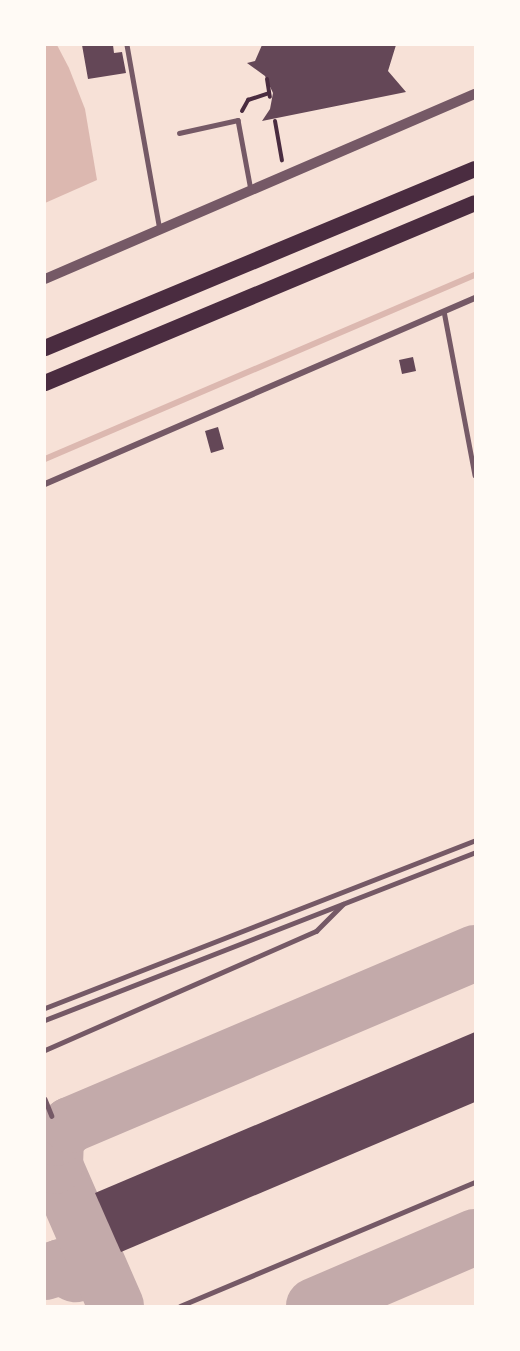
<!DOCTYPE html>
<style>
body{margin:0}
#map{position:relative;width:520px;height:1351px;overflow:hidden;background:#f7e1d7;font-family:"Public Sans",sans-serif}
div>[style]{position:absolute}
.water>*{inset:0;background:#dcb8b0}
.stream>*{height:6px;margin:-3px;padding:0 3px;transform-origin:3px;border-radius:3px;background:#dcb8b0}
.taxiway>*{height:56px;margin:-28px;padding:0 28px;transform-origin:28px;border-radius:28px;background:#c3aaaa}
.building>*{inset:0;background:#644757}
.path>*{height:4px;margin:-2px;padding:0 2px;transform-origin:2px;border-radius:2px;background:#4a2c40}
.service>*{height:4.5px;margin:-2.25px;padding:0 2.25px;transform-origin:2.25px;border-radius:2.25px;background:#755966}
.minor>*{height:6px;margin:-3px;padding:0 3px;transform-origin:3px;border-radius:3px;background:#755966}
.tertiary>*{height:10px;margin:-5px;padding:0 5px;transform-origin:5px;border-radius:5px;background:#755966}
.motorway>*{height:16px;margin:-8px;padding:0 8px;transform-origin:8px;border-radius:8px;background:#4a2c40}
span{translate:-50% -50%;white-space:nowrap;text-align:center;line-height:1.15;-webkit-text-stroke:5px #fffaf5;paint-order:stroke}
.frame{position:absolute;inset:0;border:46px solid #fffaf5;pointer-events:none}
</style>
<div id="map">
<div class="water">
<div style="clip-path:polygon(45px 45px,57px 45px,69px 68px,85px 109px,97px 180px,45px 203px)"></div>
</div>
<div class="stream">
<div style="left:45px;top:459px;width:468px;rotate:-23.2deg"></div>
</div>
<div class="taxiway">
<div style="left:45px;top:1272px;width:17px;rotate:-17deg"></div>
<div style="left:61px;top:1267px;width:16px;rotate:27deg"></div>
<div style="left:116px;top:1306px;width:153px;rotate:-113.5deg"></div>
<div style="left:55px;top:1166px;width:28px;rotate:-88deg"></div>
<div style="left:56px;top:1138px;width:19px;rotate:-43deg"></div>
<div style="left:70px;top:1125px;width:440px;rotate:-23deg"></div>
<div style="left:314px;top:1306px;width:175px;rotate:-23.2deg"></div>
</div>
<div class="building">
<div style="clip-path:polygon(82px 45px,113px 45px,114px 53px,122px 52px,126px 73px,88px 79px)"></div>
<div style="clip-path:polygon(262px 45px,396px 45px,388px 71px,406px 92px,262px 121px,270px 109px,273px 93px,265px 76px,247px 63px,255px 61px)"></div>
<div style="clip-path:polygon(413px 357px,416px 371px,402px 374px,399px 360px)"></div>
<div style="clip-path:polygon(218px 427px,224px 449px,211px 453px,205px 431px)"></div>
<div style="clip-path:polygon(475px 1032px,475px 1102px,121px 1252px,95px 1193px)"></div>
</div>
<div class="path">
<div style="left:267px;top:79px;width:18px;rotate:81deg"></div>
<div style="left:242px;top:111px;width:13px;rotate:-61deg"></div>
<div style="left:248px;top:100px;width:22px;rotate:-18deg"></div>
<div style="left:275px;top:121px;width:40px;rotate:80deg"></div>
</div>
<div class="service">
<div style="left:127px;top:45px;width:188px;rotate:79.9deg"></div>
<div style="left:179px;top:133px;width:60px;rotate:-12.4deg"></div>
<div style="left:238px;top:120px;width:71px;rotate:79.5deg"></div>
<div style="left:444px;top:311px;width:167px;rotate:79.3deg"></div>
<div style="left:45px;top:1008px;width:462px;rotate:-21.3deg"></div>
<div style="left:45px;top:1020px;width:462px;rotate:-21.3deg"></div>
<div style="left:45px;top:1050px;width:296px;rotate:-23.7deg"></div>
<div style="left:316px;top:931px;width:38px;rotate:-45deg"></div>
<div style="left:45px;top:1099px;width:18px;rotate:68deg"></div>
<div style="left:180px;top:1306px;width:320px;rotate:-22.8deg"></div>
</div>
<div class="minor">
<div style="left:45px;top:484px;width:469px;rotate:-23.4deg"></div>
</div>
<div class="tertiary">
<div style="left:45px;top:279px;width:468px;rotate:-23.3deg"></div>
</div>
<div class="motorway">
<div style="left:45px;top:348px;width:466px;rotate:-22.6deg"></div>
<div style="left:45px;top:383px;width:466px;rotate:-22.7deg"></div>
</div>
<div class="frame"></div>
</div>
